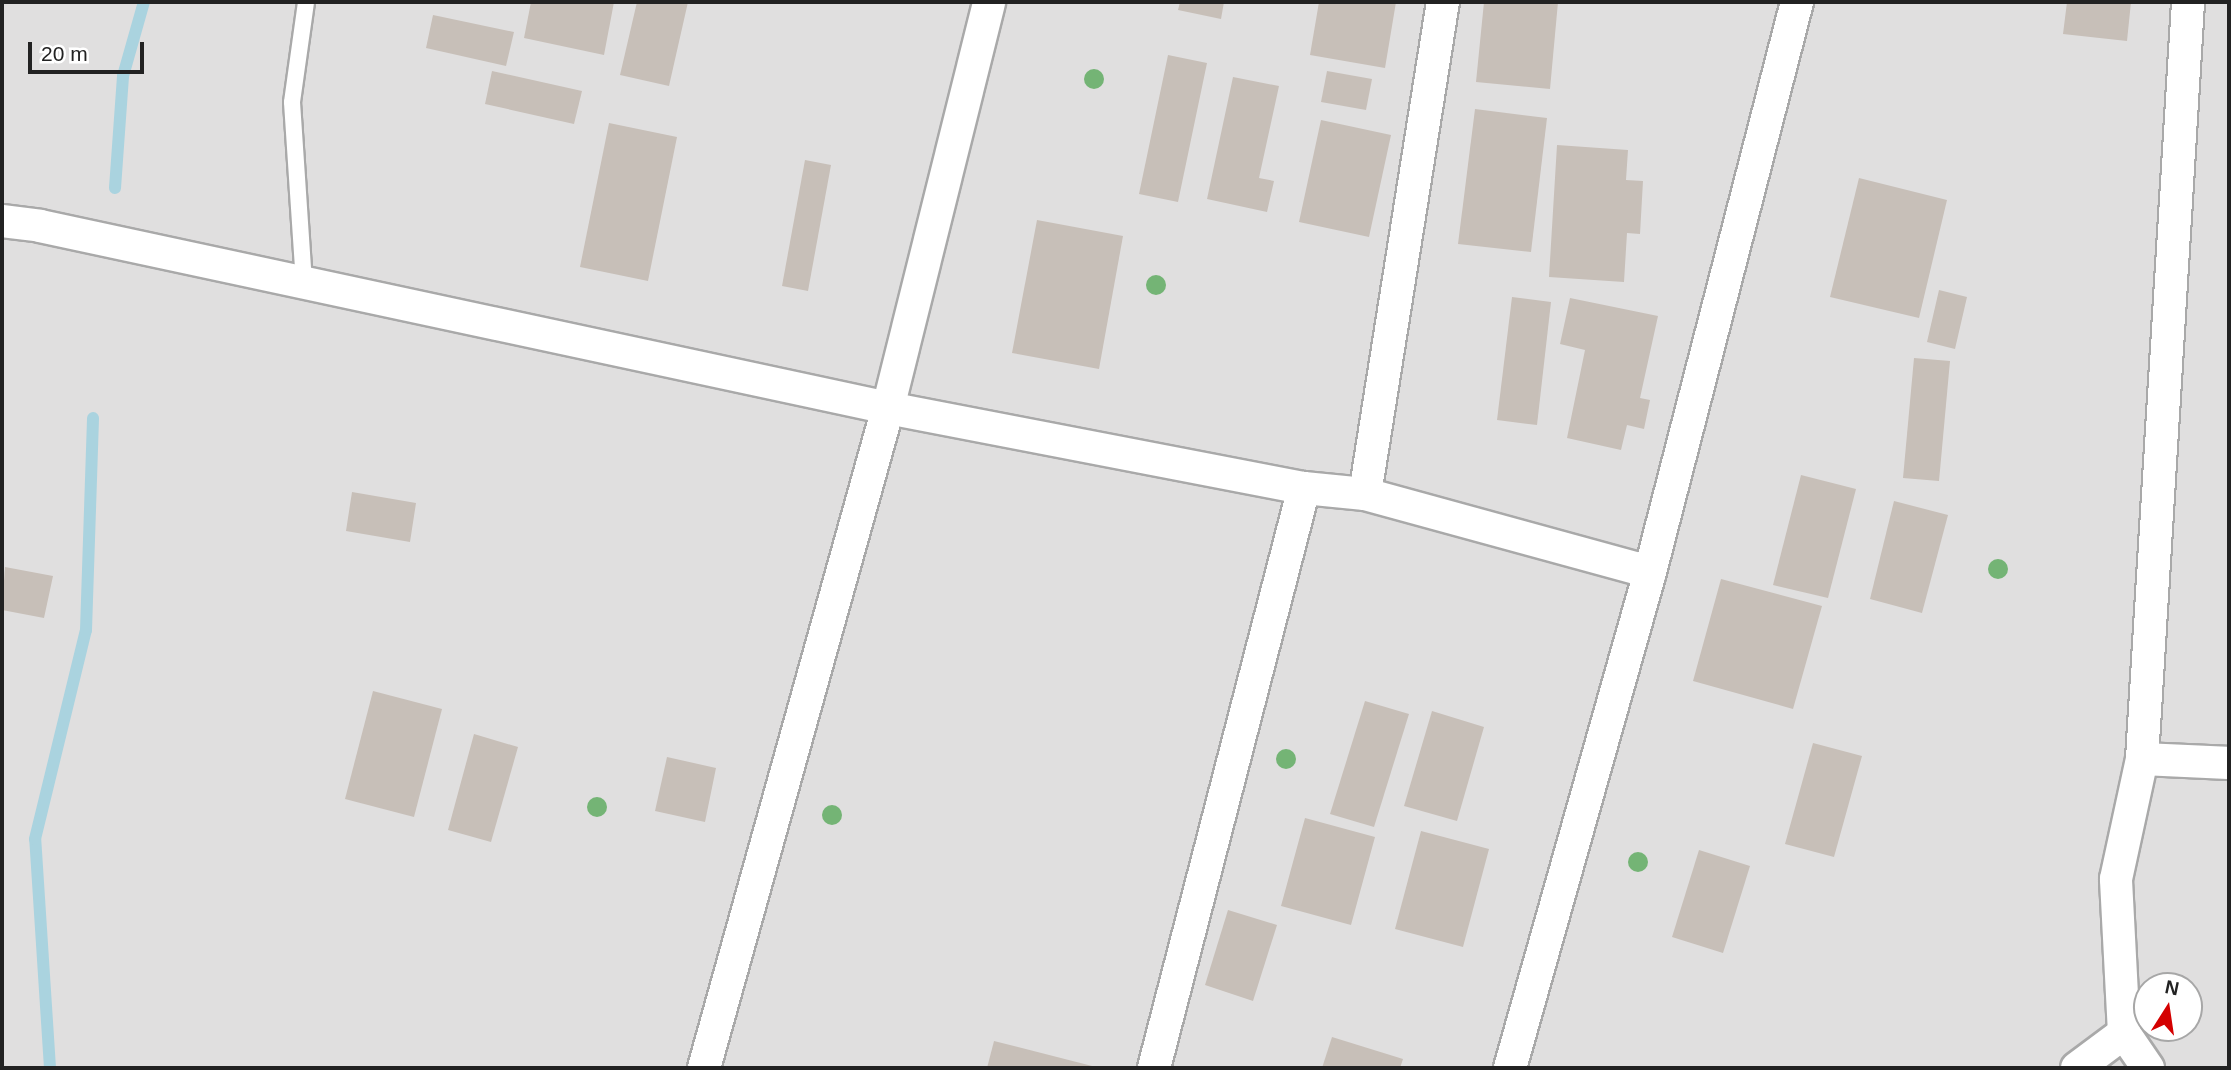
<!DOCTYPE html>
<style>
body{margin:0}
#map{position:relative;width:2231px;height:1070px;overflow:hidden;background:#f2efe9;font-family:Helvetica,sans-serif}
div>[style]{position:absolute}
.residential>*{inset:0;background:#e0dfdf}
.stream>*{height:12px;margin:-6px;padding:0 6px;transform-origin:6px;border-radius:6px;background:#aad3df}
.building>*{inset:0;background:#c7bfb8}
.roads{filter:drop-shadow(2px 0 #a9a9a9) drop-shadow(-2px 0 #a9a9a9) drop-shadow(0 2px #a9a9a9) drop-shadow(0 -2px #a9a9a9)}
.lane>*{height:16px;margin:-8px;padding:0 8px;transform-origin:8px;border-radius:8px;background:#fff}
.street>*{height:32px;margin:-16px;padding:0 16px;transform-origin:16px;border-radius:16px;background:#fff}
.trees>*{width:20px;height:20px;margin:-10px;border-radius:50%;background:#74b475}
span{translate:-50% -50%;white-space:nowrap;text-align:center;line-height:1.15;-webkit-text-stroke:5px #fff;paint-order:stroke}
.frame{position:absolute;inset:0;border:4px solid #222;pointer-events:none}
.north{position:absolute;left:2133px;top:972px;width:70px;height:70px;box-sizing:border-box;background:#fff;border:2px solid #a7a7a7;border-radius:50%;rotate:12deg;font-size:19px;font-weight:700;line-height:28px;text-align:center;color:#222}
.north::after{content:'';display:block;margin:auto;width:24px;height:32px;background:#d40000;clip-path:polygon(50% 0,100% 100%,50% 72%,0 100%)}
.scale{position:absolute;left:28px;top:42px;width:116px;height:32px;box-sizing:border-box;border:4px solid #222;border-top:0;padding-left:9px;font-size:21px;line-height:24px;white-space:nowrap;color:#222;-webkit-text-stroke:5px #fff;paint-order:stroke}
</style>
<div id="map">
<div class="residential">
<div style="clip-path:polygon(evenodd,2px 2px,2229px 2px,2229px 1068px,2px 1068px,2px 2px,2147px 986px,2189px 986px,2189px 1028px,2147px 1028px,2147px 986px)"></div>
</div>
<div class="stream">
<div style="left:115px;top:188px;width:112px;rotate:-85.9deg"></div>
<div style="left:123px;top:76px;width:77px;rotate:-74.2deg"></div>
<div style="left:50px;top:1068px;width:229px;rotate:-93.7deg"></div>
<div style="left:35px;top:839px;width:215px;rotate:-76.3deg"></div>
<div style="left:86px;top:630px;width:212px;rotate:-88.1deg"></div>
</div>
<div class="building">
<div style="clip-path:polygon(531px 2px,614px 2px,604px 55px,524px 38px)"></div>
<div style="clip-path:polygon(637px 2px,688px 2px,669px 86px,620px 75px)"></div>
<div style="clip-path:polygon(1180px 2px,1224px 2px,1221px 19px,1178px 10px)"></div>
<div style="clip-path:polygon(1319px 2px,1396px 2px,1385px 68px,1310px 55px)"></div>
<div style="clip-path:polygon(1484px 2px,1558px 2px,1550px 89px,1476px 82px)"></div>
<div style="clip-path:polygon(2067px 2px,2131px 2px,2127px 41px,2063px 34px)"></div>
<div style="clip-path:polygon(433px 15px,514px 32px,506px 66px,426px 48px)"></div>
<div style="clip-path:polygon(1168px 55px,1207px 63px,1178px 202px,1139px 194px)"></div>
<div style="clip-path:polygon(492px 71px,582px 91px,574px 124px,485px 104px)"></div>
<div style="clip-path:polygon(1327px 71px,1372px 79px,1366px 110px,1321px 102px)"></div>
<div style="clip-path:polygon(1233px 77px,1279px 86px,1259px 178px,1274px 181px,1267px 212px,1207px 199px)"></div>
<div style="clip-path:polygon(1475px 109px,1547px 118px,1531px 252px,1458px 244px)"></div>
<div style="clip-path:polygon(1321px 120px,1391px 135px,1369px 237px,1299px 222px)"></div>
<div style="clip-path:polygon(609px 123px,677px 137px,648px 281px,580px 267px)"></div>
<div style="clip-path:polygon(1557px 145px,1628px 150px,1626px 180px,1643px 181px,1640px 234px,1627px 233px,1624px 282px,1549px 277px)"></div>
<div style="clip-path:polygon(805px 160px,831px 165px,808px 291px,782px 286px)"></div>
<div style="clip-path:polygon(1859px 178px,1947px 200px,1919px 318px,1830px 297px)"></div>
<div style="clip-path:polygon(1037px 220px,1123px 236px,1099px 369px,1012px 353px)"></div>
<div style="clip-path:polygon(1939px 290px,1967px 297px,1955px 349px,1927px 342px)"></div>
<div style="clip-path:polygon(1512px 297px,1551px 302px,1537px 425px,1497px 420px)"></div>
<div style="clip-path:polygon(1570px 298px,1658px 316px,1640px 398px,1650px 400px,1644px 429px,1627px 425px,1621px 450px,1567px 438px,1585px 350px,1560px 344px)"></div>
<div style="clip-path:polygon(1914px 358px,1950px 361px,1939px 481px,1903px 478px)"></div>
<div style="clip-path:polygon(1801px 475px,1856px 489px,1828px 598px,1773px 585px)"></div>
<div style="clip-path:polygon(352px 492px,416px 503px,410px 542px,346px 531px)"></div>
<div style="clip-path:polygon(1894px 501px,1948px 515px,1922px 613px,1870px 599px)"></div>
<div style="clip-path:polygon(5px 567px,53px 576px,44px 618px,2px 610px)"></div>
<div style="clip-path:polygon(1721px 579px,1822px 606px,1793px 709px,1693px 681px)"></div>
<div style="clip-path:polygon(373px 691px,442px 709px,414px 817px,345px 799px)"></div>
<div style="clip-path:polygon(1365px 701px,1409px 714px,1374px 827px,1330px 814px)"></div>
<div style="clip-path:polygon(1432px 711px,1484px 727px,1457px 821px,1404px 806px)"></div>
<div style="clip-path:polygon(474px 734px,518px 747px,491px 842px,448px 830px)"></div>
<div style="clip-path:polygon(1813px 743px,1862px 756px,1834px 857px,1785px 844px)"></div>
<div style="clip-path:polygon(667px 757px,716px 768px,705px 822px,655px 811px)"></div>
<div style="clip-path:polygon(1305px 818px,1375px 837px,1351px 925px,1281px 906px)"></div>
<div style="clip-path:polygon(1421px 831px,1489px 849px,1463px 947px,1395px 929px)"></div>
<div style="clip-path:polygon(1699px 850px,1750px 866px,1723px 953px,1672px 937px)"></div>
<div style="clip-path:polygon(1228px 910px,1277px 925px,1253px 1001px,1205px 985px)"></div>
<div style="clip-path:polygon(1332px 1037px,1403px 1059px,1400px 1068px,1322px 1068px)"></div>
<div style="clip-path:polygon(994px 1041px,1096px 1067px,1096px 1068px,987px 1068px)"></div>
</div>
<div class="roads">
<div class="lane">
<div style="left:304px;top:283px;width:181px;rotate:-93.8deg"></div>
<div style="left:292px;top:102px;width:101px;rotate:-82deg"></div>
</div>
<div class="street">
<div style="left:2px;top:221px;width:38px;rotate:7deg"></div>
<div style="left:40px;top:226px;width:867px;rotate:12.11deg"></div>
<div style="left:888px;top:408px;width:424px;rotate:10.9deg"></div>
<div style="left:1304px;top:488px;width:61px;rotate:5.6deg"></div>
<div style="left:1365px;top:494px;width:295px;rotate:15.3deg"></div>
<div style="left:1365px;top:494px;width:498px;rotate:-81deg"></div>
<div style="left:2142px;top:759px;width:87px;rotate:2.6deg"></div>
<div style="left:704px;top:1068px;width:685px;rotate:-74.42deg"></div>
<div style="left:888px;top:408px;width:418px;rotate:-76deg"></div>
<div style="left:1154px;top:1068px;width:599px;rotate:-75.5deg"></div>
<div style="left:1510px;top:1068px;width:515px;rotate:-74.24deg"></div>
<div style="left:1650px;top:572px;width:589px;rotate:-75.54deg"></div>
<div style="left:2077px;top:1068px;width:59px;rotate:-36.7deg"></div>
<div style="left:2148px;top:1068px;width:42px;rotate:-124.4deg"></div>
<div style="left:2124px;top:1033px;width:154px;rotate:-93deg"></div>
<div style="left:2116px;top:879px;width:123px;rotate:-77.8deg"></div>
<div style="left:2142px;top:759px;width:758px;rotate:-86.52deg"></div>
</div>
</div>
<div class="trees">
<div style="left:1094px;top:79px"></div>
<div style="left:1156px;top:285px"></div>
<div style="left:1998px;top:569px"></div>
<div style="left:1286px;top:759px"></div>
<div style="left:597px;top:807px"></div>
<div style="left:832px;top:815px"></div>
<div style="left:1638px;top:862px"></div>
</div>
<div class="frame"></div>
<div class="north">N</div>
<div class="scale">20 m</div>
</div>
